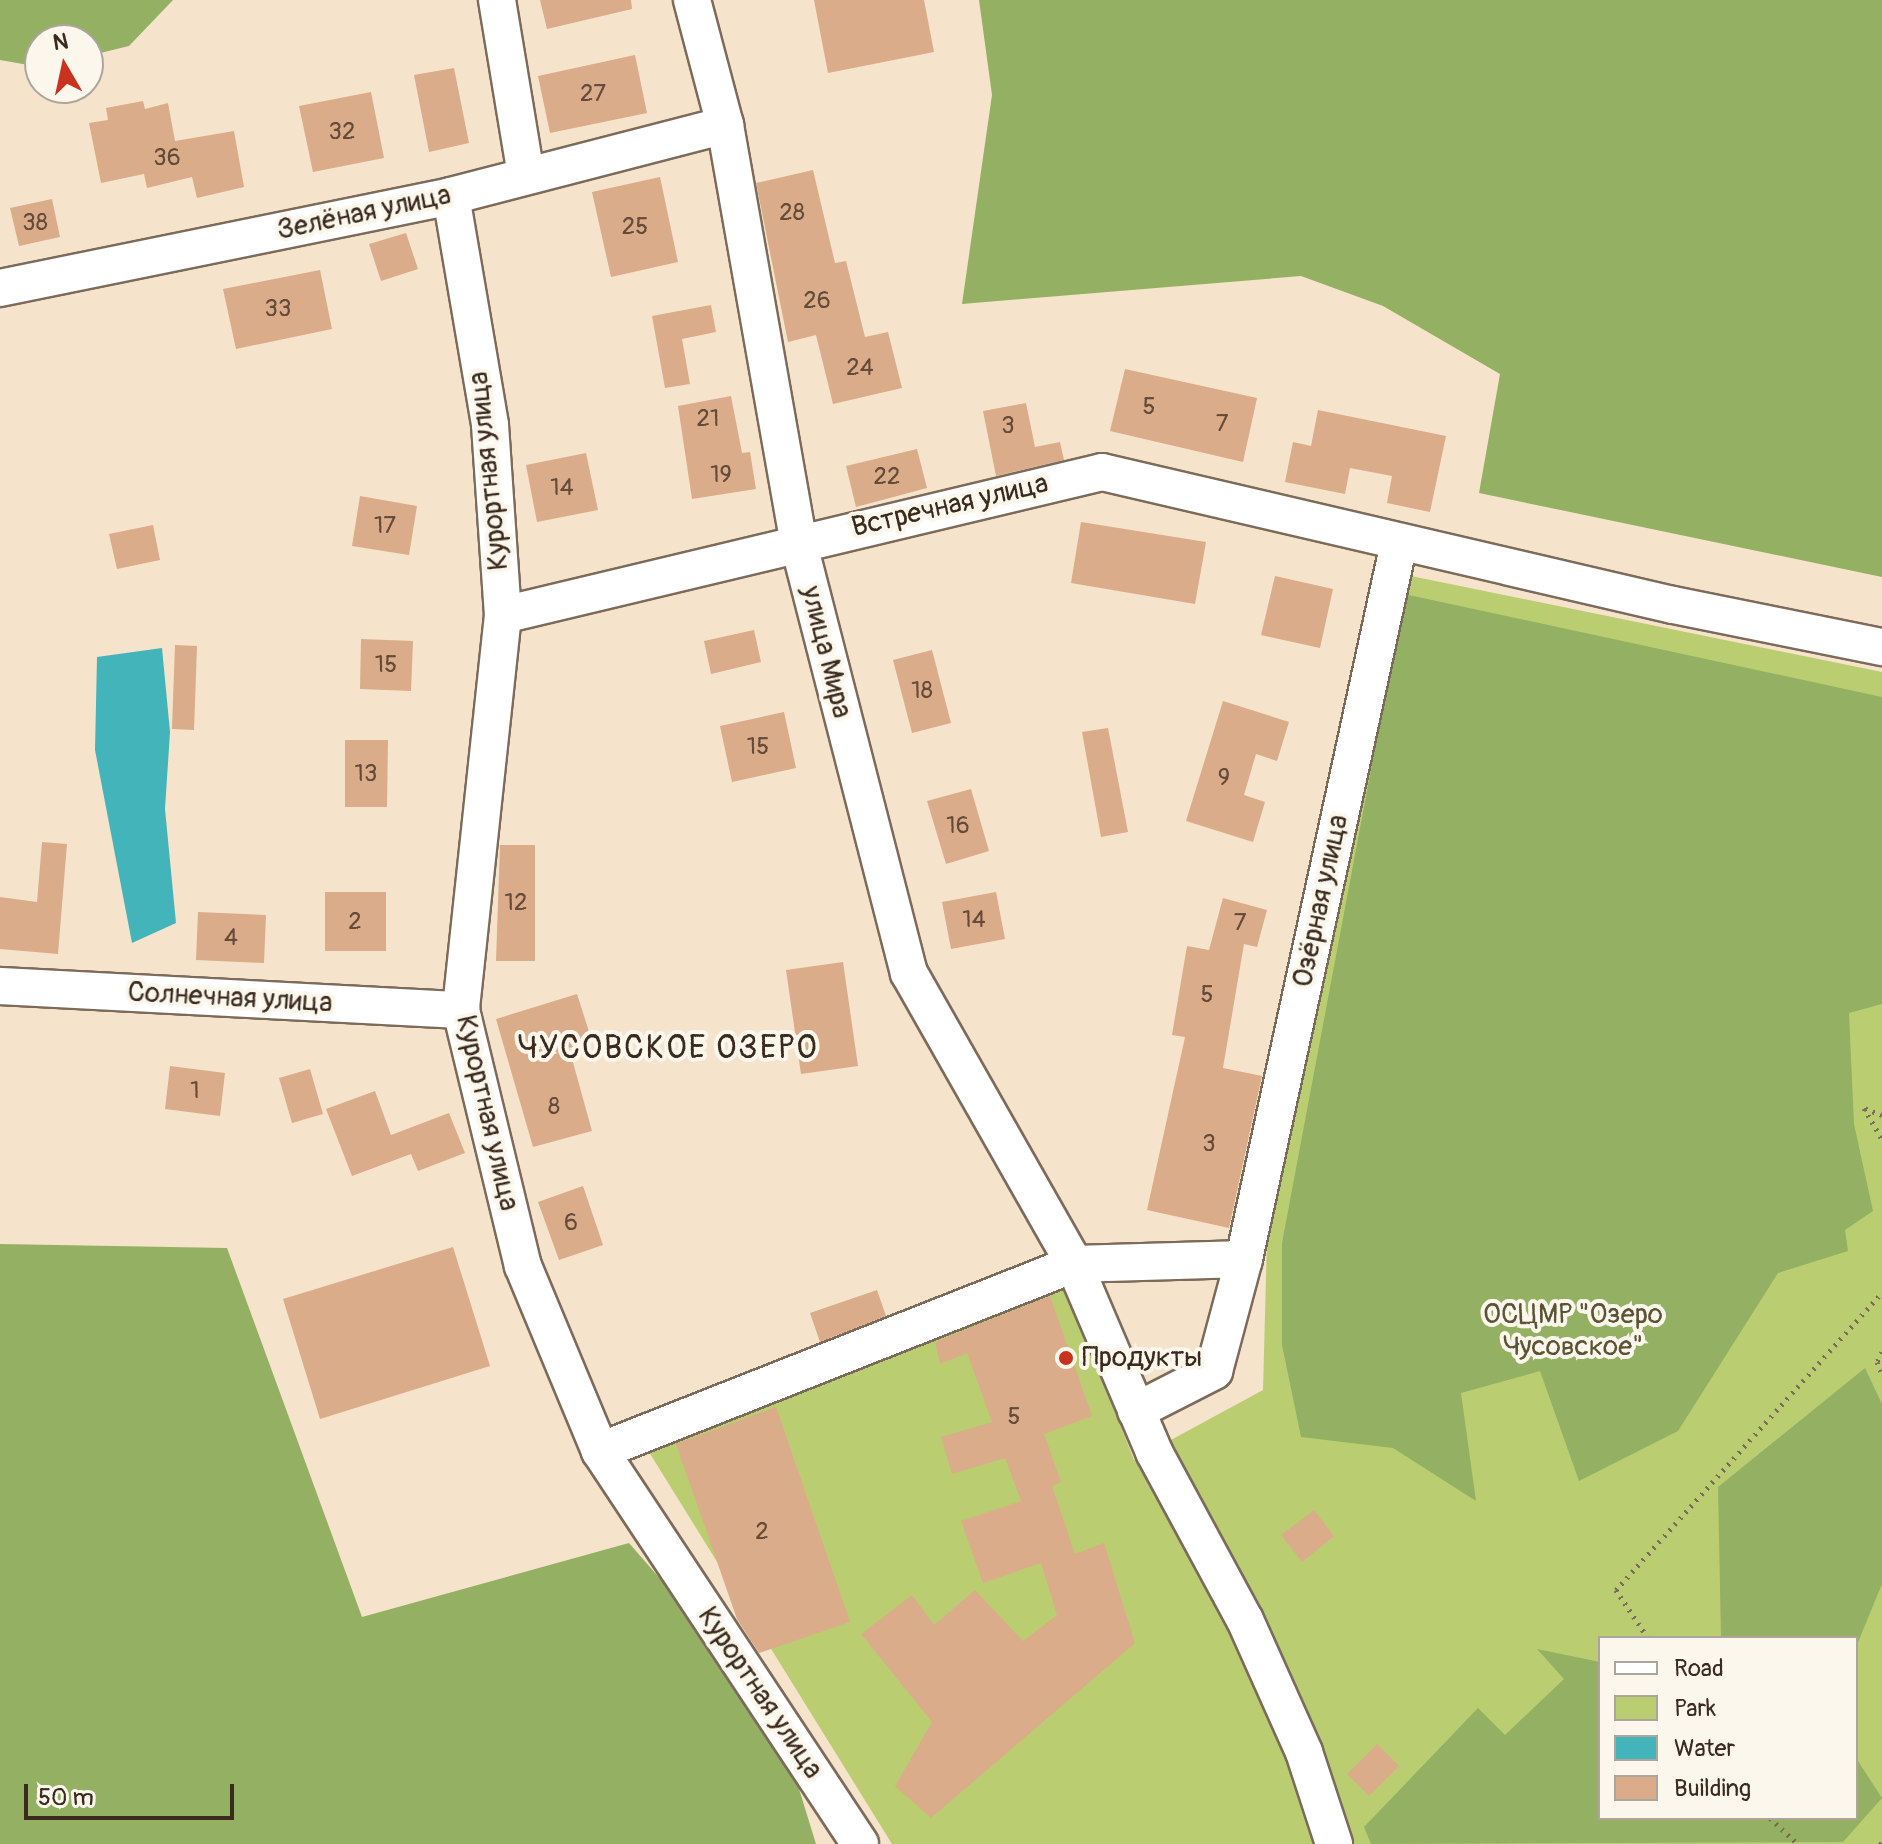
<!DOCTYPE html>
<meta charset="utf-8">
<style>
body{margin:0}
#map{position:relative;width:1882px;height:1844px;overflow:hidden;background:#f6e3cb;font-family:Pangolin,sans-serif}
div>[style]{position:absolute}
.green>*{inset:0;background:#bbcd71}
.forest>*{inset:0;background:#94b063}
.water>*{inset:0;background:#43b4ba}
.building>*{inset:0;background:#daac89}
.path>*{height:5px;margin-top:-2.5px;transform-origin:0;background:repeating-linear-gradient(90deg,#7c6b5b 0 2px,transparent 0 8px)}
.roads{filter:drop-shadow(2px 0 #7c6b5b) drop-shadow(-2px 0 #7c6b5b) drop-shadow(0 2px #7c6b5b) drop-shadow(0 -2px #7c6b5b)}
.minor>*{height:36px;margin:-18px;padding:0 18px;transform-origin:18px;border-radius:18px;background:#fff}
.dots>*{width:22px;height:22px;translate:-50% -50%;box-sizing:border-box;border:4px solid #fbf7ec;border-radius:50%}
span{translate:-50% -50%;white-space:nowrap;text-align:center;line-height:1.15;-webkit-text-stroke:8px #fbf7ec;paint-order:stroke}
.number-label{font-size:24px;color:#634a39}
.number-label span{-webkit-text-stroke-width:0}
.street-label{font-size:28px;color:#3b2a1e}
.park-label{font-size:28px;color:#5b5333}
.poi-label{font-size:28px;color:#3b2a1e}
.left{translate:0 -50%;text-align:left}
.quarter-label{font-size:32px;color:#3b2a1e;letter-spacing:2px}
.legend{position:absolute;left:1598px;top:1636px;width:260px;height:184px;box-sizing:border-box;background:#fbf7ec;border:2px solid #aea59a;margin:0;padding:10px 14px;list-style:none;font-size:24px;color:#3b2a1e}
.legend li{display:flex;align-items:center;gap:16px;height:40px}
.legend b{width:40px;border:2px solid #aea59a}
.north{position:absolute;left:24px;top:24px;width:80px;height:80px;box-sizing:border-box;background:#fbf7ec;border:2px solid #aea59a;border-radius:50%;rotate:351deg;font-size:22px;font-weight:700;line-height:32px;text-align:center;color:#3b2a1e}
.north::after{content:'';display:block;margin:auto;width:28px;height:36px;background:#c8321e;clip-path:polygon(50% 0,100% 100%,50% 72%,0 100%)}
.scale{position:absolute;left:24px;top:1784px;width:210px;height:36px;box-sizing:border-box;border:4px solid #3b2a1e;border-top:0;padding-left:10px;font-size:24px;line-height:28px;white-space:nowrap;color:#3b2a1e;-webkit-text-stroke:6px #fbf7ec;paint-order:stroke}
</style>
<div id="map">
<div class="green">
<div style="clip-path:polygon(evenodd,1406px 575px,1882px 672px,1882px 1844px,892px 1844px,644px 1444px,1065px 1284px,1134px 1460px,1263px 1390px,1267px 1240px,1406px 575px,1600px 1638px,1856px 1638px,1856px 1818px,1600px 1818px,1600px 1638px)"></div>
</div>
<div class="forest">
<div style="clip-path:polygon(0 0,173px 0,129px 46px,88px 56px,88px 40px,40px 40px,40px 67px,0 60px)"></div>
<div style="clip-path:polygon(979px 0,1882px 0,1882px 577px,1479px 493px,1500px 374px,1383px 306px,1301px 276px,962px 304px,992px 95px)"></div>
<div style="clip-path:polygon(1404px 594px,1882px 697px,1882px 1004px,1849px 1013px,1854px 1124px,1873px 1211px,1845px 1230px,1848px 1251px,1778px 1273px,1678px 1431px,1579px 1481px,1540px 1371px,1461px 1393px,1476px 1501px,1393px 1448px,1301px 1437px,1282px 1345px,1282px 1243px)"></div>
<div style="clip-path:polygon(0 1244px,227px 1248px,362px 1617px,629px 1543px,775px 1711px,816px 1844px,0 1844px)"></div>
<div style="clip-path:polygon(1865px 1368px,1882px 1404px,1882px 1584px,1856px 1647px,1856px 1638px,1721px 1638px,1718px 1487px)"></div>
<div style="clip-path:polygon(1537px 1649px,1600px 1662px,1600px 1818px,1856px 1818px,1856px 1758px,1882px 1798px,1843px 1842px,1371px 1844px,1364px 1827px,1478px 1708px,1505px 1735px,1564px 1679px)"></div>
</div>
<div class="water">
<div style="clip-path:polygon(162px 648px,170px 732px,165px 809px,176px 923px,132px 943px,95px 750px,97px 657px)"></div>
</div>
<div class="building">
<div style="clip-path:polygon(540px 0,631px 0,632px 9px,547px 29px)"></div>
<div style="clip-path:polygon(814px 0,924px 0,934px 52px,828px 73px)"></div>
<div style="clip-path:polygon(635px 55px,647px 113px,550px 133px,538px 76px)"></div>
<div style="clip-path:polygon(454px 68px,469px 143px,429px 152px,414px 75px)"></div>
<div style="clip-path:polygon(371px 92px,384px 158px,313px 172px,299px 106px)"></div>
<div style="clip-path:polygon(143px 101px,145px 109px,168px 103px,175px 141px,234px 131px,244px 187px,197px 198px,192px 177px,147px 188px,144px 174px,101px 183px,89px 123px,108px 120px,106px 108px)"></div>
<div style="clip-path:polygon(813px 170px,835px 263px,846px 261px,865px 337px,888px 332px,902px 388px,833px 404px,816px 335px,788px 342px,756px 183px)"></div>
<div style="clip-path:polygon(660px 177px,678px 262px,611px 277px,592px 192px)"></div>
<div style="clip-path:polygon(52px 199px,60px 237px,19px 246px,10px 208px)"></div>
<div style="clip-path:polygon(406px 233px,418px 269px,381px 281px,369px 244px)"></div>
<div style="clip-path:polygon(320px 270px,332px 329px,236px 349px,223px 289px)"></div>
<div style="clip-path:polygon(711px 305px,716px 332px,682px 339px,690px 384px,665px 388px,652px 316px)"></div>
<div style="clip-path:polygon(1125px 369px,1257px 398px,1243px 462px,1110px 431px)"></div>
<div style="clip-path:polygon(731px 396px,742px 453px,750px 452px,756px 489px,692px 499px,678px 406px)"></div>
<div style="clip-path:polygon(1026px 403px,1035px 447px,1060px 442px,1064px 460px,996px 476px,983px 411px)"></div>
<div style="clip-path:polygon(1318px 410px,1446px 436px,1430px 512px,1387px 503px,1392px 476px,1350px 468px,1345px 494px,1285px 482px,1293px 442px,1311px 446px)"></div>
<div style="clip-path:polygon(917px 449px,927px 488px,856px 507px,846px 466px)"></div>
<div style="clip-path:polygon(586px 453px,598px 510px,537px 522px,526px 465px)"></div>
<div style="clip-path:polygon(360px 496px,417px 506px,409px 555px,352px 546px)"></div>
<div style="clip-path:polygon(1081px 522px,1206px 542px,1195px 604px,1071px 583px)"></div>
<div style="clip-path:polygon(153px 525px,160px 560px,117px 569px,109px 534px)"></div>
<div style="clip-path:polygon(1275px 576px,1333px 589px,1320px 648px,1261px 635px)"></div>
<div style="clip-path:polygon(754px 630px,761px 662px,711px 674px,704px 641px)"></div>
<div style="clip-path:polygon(361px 639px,413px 641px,411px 691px,360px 689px)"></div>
<div style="clip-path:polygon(175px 645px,197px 646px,194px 730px,172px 729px)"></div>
<div style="clip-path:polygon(932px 650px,951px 723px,912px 733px,893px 660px)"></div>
<div style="clip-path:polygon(1223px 701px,1289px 722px,1277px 761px,1256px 754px,1244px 795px,1265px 802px,1253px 842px,1186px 821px)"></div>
<div style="clip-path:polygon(784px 712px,796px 768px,732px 782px,720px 726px)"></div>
<div style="clip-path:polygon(1108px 728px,1128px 832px,1101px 837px,1082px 732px)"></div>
<div style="clip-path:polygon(345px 740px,388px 740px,387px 807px,345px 807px)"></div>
<div style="clip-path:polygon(971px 789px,989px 851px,946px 864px,927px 801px)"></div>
<div style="clip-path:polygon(42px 842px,67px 844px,58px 954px,0 949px,0 897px,37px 902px)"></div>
<div style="clip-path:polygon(500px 845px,535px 845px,535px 961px,496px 961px)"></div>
<div style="clip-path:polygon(325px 892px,386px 892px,386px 951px,325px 951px)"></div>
<div style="clip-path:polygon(996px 892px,1005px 939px,951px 949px,942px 902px)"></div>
<div style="clip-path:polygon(1223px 898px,1267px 910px,1257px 947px,1244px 944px,1223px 1068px,1262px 1076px,1229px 1228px,1147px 1210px,1185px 1037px,1172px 1035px,1187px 946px,1209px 950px)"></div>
<div style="clip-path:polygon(198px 912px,266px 915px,264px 963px,196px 960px)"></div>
<div style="clip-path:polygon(843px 962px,858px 1066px,801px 1074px,786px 970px)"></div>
<div style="clip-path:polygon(577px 994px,592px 1041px,569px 1048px,592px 1131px,533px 1147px,496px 1019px)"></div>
<div style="clip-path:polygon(170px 1066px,225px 1073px,220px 1116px,165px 1109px)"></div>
<div style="clip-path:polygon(310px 1069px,323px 1114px,292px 1123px,279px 1078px)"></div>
<div style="clip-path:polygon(375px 1091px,391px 1135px,449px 1113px,465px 1153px,418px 1171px,411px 1154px,352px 1176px,326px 1109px)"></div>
<div style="clip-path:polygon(583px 1186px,603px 1245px,559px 1260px,538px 1202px)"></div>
<div style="clip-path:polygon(453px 1247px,490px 1366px,320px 1419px,283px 1299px)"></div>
<div style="clip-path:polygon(877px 1290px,886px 1316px,820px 1342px,810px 1313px)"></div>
<div style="clip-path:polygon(1050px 1296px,1092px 1416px,1044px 1434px,1061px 1482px,1052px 1486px,1075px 1554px,1104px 1543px,1135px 1643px,931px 1818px,895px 1786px,932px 1722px,861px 1634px,912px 1595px,934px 1625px,975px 1590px,1023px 1641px,1057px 1615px,1041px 1563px,983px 1583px,961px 1521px,1021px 1501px,1005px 1458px,952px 1474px,941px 1437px,992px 1422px,967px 1353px,940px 1364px,935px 1342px)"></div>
<div style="clip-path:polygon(776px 1407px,850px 1622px,759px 1653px,737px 1619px,676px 1444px)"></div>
<div style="clip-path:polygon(1314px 1510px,1334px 1536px,1302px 1562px,1281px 1535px)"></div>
<div style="clip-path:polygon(1377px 1744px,1399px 1766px,1369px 1796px,1347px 1774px)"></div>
</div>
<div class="path">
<div style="left:1882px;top:1115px;width:19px;rotate:-159deg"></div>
<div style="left:1864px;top:1108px;width:36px;rotate:60deg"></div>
<div style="left:1882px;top:1352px;width:11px;rotate:117deg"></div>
<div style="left:1877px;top:1362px;width:13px;rotate:67deg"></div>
<div style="left:1648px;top:1638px;width:58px;rotate:-123.7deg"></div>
<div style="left:1616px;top:1590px;width:399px;rotate:-48.2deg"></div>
<div style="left:1770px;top:1818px;width:38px;rotate:43deg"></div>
<div style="left:1881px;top:1844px;width:4px;rotate:-76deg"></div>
</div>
<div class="roads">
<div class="minor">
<div style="left:497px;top:0;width:177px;rotate:80.6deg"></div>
<div style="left:692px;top:0;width:129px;rotate:75.2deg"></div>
<div style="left:725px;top:125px;width:422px;rotate:80deg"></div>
<div style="left:798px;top:541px;width:446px;rotate:75.6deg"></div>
<div style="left:909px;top:973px;width:335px;rotate:60.4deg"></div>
<div style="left:1074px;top:1264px;width:204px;rotate:66.9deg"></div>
<div style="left:1154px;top:1452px;width:191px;rotate:61.6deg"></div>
<div style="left:1245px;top:1620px;width:145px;rotate:65.9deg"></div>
<div style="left:1304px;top:1752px;width:97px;rotate:71.9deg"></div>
<div style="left:451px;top:196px;width:232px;rotate:80.3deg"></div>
<div style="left:490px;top:425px;width:190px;rotate:86.1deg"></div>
<div style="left:503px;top:615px;width:397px;rotate:96.1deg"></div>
<div style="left:461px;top:1010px;width:263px;rotate:76.4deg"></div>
<div style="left:523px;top:1266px;width:200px;rotate:67.4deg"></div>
<div style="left:600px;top:1451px;width:471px;rotate:56.5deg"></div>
<div style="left:0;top:288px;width:460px;rotate:-11.5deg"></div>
<div style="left:451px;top:196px;width:283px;rotate:-14.5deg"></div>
<div style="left:503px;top:615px;width:616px;rotate:-13.43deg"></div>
<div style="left:1102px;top:472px;width:586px;rotate:13.11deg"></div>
<div style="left:1673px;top:605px;width:213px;rotate:11.4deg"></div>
<div style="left:0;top:986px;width:462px;rotate:3deg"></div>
<div style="left:1136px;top:1411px;width:88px;rotate:-27.1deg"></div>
<div style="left:1214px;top:1371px;width:116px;rotate:-75deg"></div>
<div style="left:1244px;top:1259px;width:733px;rotate:-77.79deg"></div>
<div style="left:600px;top:1451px;width:510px;rotate:-21.53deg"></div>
<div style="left:1074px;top:1264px;width:170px;rotate:-1.7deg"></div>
</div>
</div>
<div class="dots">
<div style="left:1066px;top:1358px;background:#c8321e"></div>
</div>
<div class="number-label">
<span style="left:593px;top:94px">27</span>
<span style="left:342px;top:132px">32</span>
<span style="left:167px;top:158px">36</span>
<span style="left:792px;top:213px">28</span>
<span style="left:35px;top:223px">38</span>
<span style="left:635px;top:227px">25</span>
<span style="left:817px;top:301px">26</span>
<span style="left:278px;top:309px">33</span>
<span style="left:860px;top:368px">24</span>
<span style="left:1149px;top:407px">5</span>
<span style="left:708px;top:419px">21</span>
<span style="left:1222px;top:424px">7</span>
<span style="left:1008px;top:426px">3</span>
<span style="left:721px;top:475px">19</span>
<span style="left:887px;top:477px">22</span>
<span style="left:562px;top:488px">14</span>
<span style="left:385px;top:526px">17</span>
<span style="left:386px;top:665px">15</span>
<span style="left:922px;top:691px">18</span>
<span style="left:758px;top:747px">15</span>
<span style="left:366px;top:774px">13</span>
<span style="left:1224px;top:778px">9</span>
<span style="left:958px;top:826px">16</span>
<span style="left:516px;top:903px">12</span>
<span style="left:974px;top:920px">14</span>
<span style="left:355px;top:922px">2</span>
<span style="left:1240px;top:923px">7</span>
<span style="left:231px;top:938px">4</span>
<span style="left:1207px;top:995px">5</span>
<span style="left:195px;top:1091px">1</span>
<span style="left:554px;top:1107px">8</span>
<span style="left:1209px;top:1144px">3</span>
<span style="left:571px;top:1223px">6</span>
<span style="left:1014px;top:1417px">5</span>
<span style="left:762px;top:1532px">2</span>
</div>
<div class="street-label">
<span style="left:364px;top:213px;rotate:-12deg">Зелёная улица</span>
<span style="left:489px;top:471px;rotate:-96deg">Курортная улица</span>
<span style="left:950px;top:506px;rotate:-13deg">Встречная улица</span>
<span style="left:826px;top:652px;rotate:76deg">улица Мира</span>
<span style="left:1321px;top:901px;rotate:-78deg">Озёрная улица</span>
<span style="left:230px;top:998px;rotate:3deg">Солнечная улица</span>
<span style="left:487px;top:1113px;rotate:77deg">Курортная улица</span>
<span style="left:760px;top:1693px;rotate:56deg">Курортная улица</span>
</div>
<div class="park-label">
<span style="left:1573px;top:1331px">ОСЦМР "Озеро<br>Чусовское"</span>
</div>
<div class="poi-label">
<span class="left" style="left:1082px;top:1358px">Продукты</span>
</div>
<div class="quarter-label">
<span style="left:668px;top:1048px">ЧУСОВСКОЕ ОЗЕРО</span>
</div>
<ul class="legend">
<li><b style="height:10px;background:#fff"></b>Road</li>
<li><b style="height:22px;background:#bbcd71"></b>Park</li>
<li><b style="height:22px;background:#43b4ba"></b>Water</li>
<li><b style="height:22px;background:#daac89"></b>Building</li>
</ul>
<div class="north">N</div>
<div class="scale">50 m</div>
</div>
